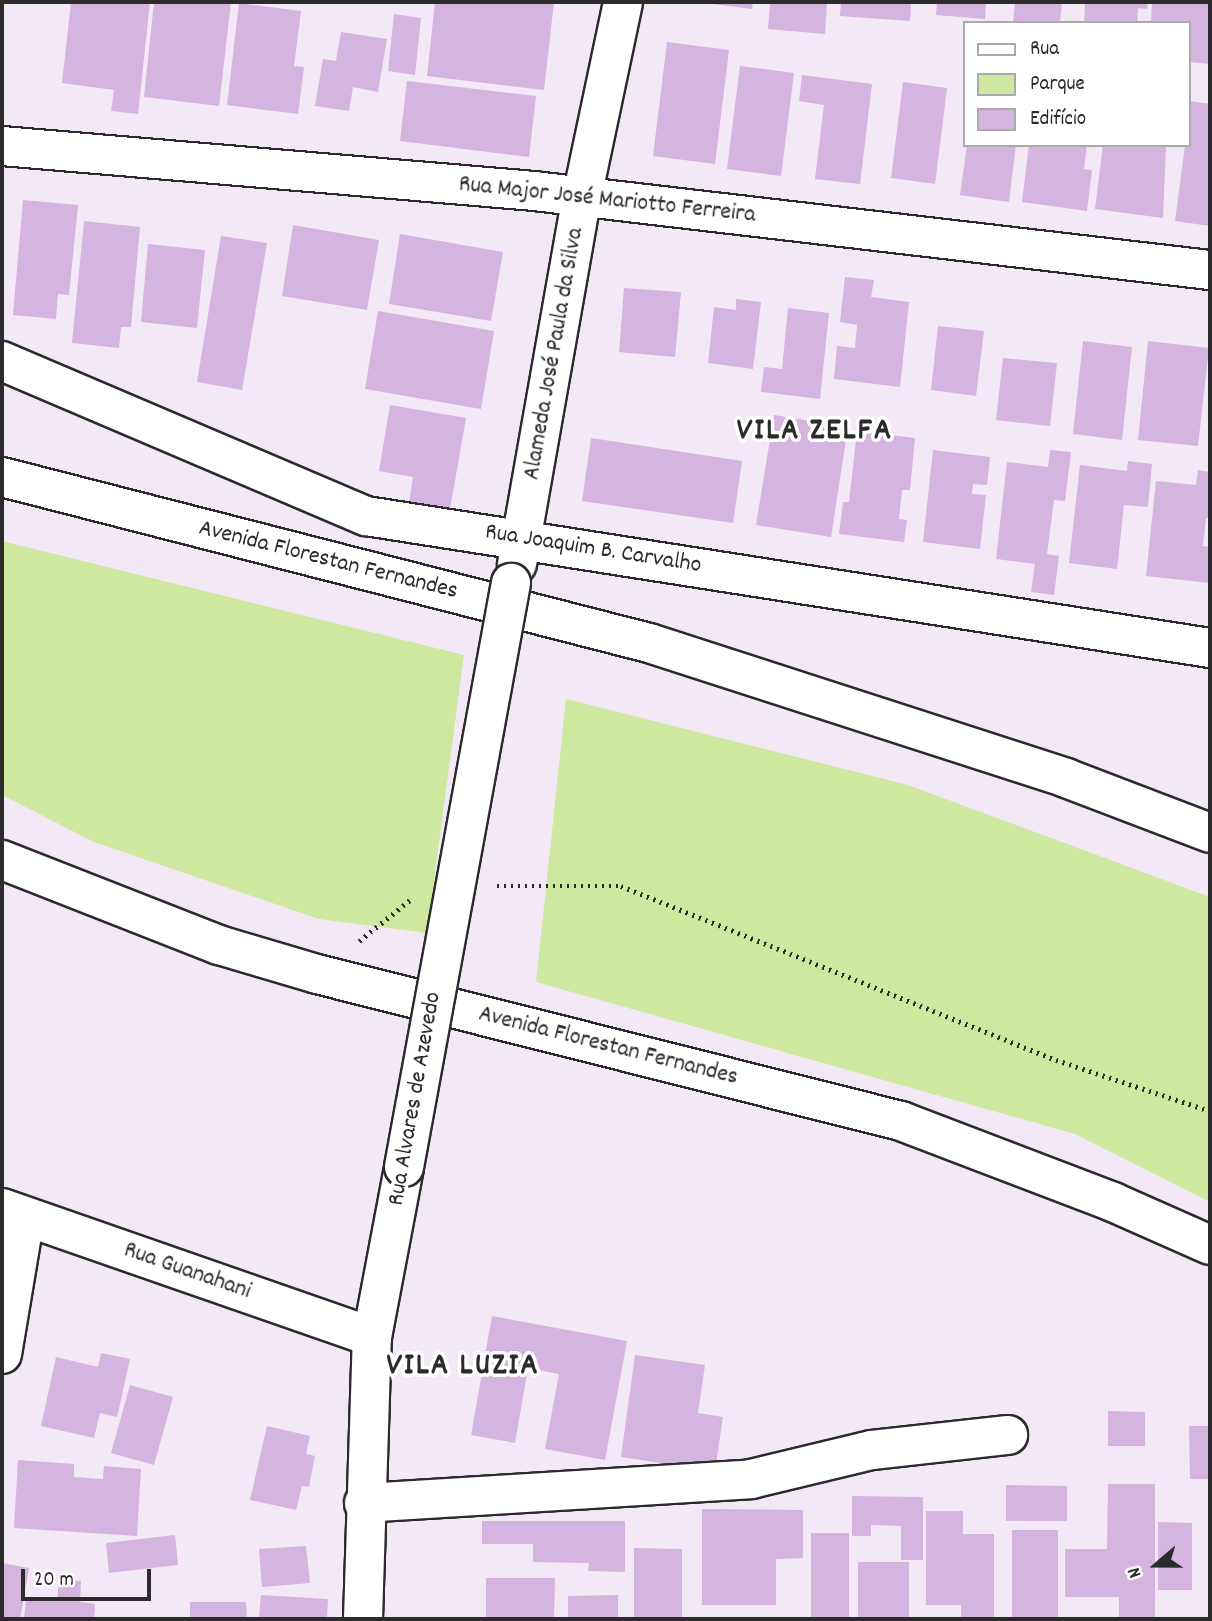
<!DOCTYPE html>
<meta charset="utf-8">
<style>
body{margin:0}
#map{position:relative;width:1212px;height:1621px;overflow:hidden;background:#f2e8f6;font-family:Dekko,sans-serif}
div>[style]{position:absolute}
.green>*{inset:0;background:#cee89f}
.building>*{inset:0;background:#d5b4e0}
.path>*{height:4.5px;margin-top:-2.25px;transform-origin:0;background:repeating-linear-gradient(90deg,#2b2b2b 0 2px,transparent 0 7px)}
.roads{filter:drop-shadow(2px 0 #2b2b2b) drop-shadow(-2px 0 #2b2b2b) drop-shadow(0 2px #2b2b2b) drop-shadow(0 -2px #2b2b2b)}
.minor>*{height:38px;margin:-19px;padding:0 19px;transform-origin:19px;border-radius:19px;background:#fff}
.highway>*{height:38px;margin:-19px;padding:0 19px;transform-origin:19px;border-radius:19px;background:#fff}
.bridges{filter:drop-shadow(2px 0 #2b2b2b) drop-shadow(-2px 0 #2b2b2b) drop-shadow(0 2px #2b2b2b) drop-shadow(0 -2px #2b2b2b)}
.minor-bridge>*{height:38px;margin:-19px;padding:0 19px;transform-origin:19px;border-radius:19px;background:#fff}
span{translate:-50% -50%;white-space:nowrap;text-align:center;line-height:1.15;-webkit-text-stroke:7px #fff;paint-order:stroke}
.street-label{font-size:24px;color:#2b2b2b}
.district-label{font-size:32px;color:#2b2b2b;font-weight:700;letter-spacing:2px}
.frame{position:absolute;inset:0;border:4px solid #2b2b2b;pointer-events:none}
.legend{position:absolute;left:963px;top:21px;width:228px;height:126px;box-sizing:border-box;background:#fff;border:2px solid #aaa;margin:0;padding:9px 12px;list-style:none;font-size:21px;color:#2b2b2b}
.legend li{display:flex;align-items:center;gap:14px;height:35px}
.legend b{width:35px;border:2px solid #aaa}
.north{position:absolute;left:1121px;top:1530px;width:70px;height:70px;-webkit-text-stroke:5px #fff;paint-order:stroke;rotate:250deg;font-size:19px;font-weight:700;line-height:28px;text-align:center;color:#2b2b2b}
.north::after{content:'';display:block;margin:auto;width:24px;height:32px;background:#2b2b2b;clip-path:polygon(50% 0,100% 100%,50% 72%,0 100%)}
.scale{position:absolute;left:21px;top:1569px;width:130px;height:32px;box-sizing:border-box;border:4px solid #2b2b2b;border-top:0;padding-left:9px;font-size:21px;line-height:24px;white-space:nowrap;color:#2b2b2b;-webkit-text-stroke:5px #fff;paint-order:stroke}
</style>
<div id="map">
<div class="green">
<div style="clip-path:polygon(2px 541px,464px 655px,427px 933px,319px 919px,94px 842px,2px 795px)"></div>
<div style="clip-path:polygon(566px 699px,908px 785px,1210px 897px,1210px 1202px,1075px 1134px,536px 982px)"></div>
</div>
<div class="building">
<div style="clip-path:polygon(71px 2px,150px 2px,138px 114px,111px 111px,114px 90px,62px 83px)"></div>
<div style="clip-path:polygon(154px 2px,231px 2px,219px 106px,144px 97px)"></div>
<div style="clip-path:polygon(435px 2px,554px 2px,544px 90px,427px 76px)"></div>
<div style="clip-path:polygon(697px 2px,753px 2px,752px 9px)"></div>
<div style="clip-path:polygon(770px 2px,827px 2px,825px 34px,768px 29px)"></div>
<div style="clip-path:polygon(841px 2px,911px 2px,910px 21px,840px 16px)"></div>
<div style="clip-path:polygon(937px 2px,986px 2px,985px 19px,936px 15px)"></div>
<div style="clip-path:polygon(1015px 2px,1062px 2px,1060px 23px,1013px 23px)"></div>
<div style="clip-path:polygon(1085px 2px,1148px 2px,1147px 9px,1138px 8px,1137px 23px,1084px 23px)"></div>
<div style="clip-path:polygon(1152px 2px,1210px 2px,1210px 64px,1189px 62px,1189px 23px,1151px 23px)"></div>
<div style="clip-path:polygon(239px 3px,301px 11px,294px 66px,304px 67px,298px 114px,227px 105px)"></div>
<div style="clip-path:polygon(394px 14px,421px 18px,415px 75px,388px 71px)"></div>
<div style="clip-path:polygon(341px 32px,387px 39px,378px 92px,353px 87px,349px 111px,315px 106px,323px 59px,336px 61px)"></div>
<div style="clip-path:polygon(667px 42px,729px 50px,715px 164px,653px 156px)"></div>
<div style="clip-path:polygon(740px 66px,794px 73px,781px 176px,727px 169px)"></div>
<div style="clip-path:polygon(802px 75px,872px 84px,860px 184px,815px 179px,824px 105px,799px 101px)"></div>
<div style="clip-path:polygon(407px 81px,536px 96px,529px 157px,400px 141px)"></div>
<div style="clip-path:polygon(903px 82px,947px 88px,935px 184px,891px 178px)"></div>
<div style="clip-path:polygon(1190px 101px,1210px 104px,1210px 226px,1175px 221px,1185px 145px,1189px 145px)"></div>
<div style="clip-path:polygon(967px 145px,1016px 145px,1009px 202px,960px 195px)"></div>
<div style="clip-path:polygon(1029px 145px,1087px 145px,1084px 169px,1092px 170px,1087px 211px,1022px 202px)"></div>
<div style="clip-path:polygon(1103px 145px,1166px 145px,1163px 218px,1095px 209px)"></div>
<div style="clip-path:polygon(23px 200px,78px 205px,69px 295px,58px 294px,56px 319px,13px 315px)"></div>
<div style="clip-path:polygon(84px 221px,140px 227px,131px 327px,121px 327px,119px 348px,72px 343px)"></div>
<div style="clip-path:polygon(293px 225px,379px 240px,367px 310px,282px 296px)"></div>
<div style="clip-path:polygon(400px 234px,503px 252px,491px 321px,389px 304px)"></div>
<div style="clip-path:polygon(221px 236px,267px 243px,242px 390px,197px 382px)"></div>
<div style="clip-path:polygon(148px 244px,205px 250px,197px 328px,141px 322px)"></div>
<div style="clip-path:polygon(845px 277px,874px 280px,871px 297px,909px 302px,900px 387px,834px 379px,837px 346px,855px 348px,857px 325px,840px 322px)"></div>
<div style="clip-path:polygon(624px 288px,681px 292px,675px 357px,619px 352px)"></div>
<div style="clip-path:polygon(736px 299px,761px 302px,753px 369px,708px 363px,714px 307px,736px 310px)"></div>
<div style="clip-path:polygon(788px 308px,829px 313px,820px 399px,761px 392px,764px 367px,782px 369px)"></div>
<div style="clip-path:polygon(378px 311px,494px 331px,481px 409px,365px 389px)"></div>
<div style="clip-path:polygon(938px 326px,984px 331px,976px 396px,931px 390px)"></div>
<div style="clip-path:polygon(1083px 341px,1132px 347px,1122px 440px,1073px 434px)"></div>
<div style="clip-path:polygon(1148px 341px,1209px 348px,1198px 446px,1138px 440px)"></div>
<div style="clip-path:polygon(1003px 358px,1057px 363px,1050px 426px,996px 420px)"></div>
<div style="clip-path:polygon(390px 405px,466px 418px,450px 509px,409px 502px,413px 477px,379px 471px)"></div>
<div style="clip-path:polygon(774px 415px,848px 427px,831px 537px,756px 525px)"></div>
<div style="clip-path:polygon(857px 431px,915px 438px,910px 490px,902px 490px,899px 519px,907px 520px,904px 542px,839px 534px,843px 502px,849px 502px)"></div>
<div style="clip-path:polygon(591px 438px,742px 461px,733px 523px,582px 501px)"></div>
<div style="clip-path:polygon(933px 450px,990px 457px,987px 485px,973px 484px,972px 494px,986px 495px,980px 549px,923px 542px)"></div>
<div style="clip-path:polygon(1050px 450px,1071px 452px,1065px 501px,1054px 500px,1047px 554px,1059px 556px,1054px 595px,1031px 592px,1035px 564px,996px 559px,1007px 462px,1048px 467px)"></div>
<div style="clip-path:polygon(1128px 461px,1152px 464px,1148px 507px,1124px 505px,1117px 569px,1069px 563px,1080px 465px,1127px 471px)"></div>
<div style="clip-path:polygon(1198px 470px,1210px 472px,1210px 518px,1206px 518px,1203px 546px,1210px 547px,1210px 583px,1146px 576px,1156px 481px,1196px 485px)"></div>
<div style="clip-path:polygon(492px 1316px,627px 1341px,605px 1460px,545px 1449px,559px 1374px,528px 1368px,515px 1443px,471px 1435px)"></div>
<div style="clip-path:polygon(101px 1353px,130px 1359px,117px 1417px,100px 1413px,94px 1438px,41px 1426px,56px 1357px,98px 1367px)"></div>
<div style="clip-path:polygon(635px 1355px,705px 1365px,698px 1413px,723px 1417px,715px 1471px,621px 1457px)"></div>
<div style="clip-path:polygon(130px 1385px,173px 1397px,154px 1465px,111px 1453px)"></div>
<div style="clip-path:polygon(1108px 1411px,1145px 1412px,1145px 1446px,1108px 1446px)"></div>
<div style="clip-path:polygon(267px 1426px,310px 1436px,306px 1454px,315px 1456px,309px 1487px,302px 1486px,296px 1510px,250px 1500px)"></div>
<div style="clip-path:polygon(1189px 1426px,1210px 1426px,1210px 1479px,1190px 1479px)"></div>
<div style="clip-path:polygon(18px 1460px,74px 1464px,74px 1477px,103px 1479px,104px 1466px,141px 1469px,137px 1536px,14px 1528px)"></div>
<div style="clip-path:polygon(1108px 1484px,1155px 1484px,1155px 1619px,1119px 1619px,1119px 1597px,1065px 1597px,1065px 1549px,1107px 1549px)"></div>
<div style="clip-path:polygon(1006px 1485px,1067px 1486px,1067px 1521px,1006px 1521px)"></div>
<div style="clip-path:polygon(852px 1496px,923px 1497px,923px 1560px,901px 1560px,901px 1526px,871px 1525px,871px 1536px,852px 1536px)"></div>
<div style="clip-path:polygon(702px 1509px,803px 1510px,803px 1558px,776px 1559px,776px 1605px,702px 1605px)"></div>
<div style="clip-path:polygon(926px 1511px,963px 1511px,963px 1534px,994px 1534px,994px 1619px,961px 1619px,961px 1605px,926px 1605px)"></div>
<div style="clip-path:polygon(482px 1521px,625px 1521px,625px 1572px,588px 1571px,589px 1563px,533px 1562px,533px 1544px,482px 1544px)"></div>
<div style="clip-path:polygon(1158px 1522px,1192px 1523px,1192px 1590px,1158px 1590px)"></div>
<div style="clip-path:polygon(1012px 1530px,1058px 1530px,1058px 1619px,1012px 1619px)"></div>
<div style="clip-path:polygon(811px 1533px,849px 1533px,849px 1619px,811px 1619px)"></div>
<div style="clip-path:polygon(175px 1535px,178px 1565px,109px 1573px,106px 1543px)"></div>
<div style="clip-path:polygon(306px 1546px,310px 1583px,262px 1587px,259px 1549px)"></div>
<div style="clip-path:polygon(634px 1548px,682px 1549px,682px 1619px,634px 1619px)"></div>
<div style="clip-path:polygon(858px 1562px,909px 1562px,909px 1619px,858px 1619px)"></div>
<div style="clip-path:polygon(2px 1563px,29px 1568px,20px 1619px,2px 1619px)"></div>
<div style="clip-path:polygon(486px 1578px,555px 1578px,554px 1619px,486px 1619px)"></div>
<div style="clip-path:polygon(59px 1580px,81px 1581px,80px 1602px,95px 1604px,94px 1619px,24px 1619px,26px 1599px,57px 1601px)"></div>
<div style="clip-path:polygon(261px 1595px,328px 1599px,327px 1619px,259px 1619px)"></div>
<div style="clip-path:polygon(618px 1595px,618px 1619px,568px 1619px,568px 1596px)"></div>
<div style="clip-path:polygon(190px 1602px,246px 1602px,247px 1619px,190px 1619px)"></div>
</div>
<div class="path">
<div style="left:497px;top:886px;width:124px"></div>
<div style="left:621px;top:886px;width:469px;rotate:21.8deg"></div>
<div style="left:1056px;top:1060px;width:162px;rotate:18.3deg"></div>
<div style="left:359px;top:941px;width:65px;rotate:-38.8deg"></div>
</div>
<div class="roads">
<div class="minor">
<div style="left:2px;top:146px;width:534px;rotate:4.83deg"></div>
<div style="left:534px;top:191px;width:681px;rotate:6.67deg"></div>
<div style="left:2px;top:361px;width:396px;rotate:23.1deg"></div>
<div style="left:366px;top:516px;width:854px;rotate:8.89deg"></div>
<div style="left:517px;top:564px;width:373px;rotate:-80deg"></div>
<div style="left:582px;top:197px;width:199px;rotate:-78.1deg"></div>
<div style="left:2px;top:1208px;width:392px;rotate:19.2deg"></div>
<div style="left:2px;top:1354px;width:139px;rotate:-80.5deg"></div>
<div style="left:364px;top:1503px;width:388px;rotate:-3.5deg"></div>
<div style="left:751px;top:1479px;width:124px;rotate:-13.5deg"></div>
<div style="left:872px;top:1450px;width:137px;rotate:-6.3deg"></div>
<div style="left:363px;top:1619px;width:282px;rotate:-88.2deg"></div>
<div style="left:372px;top:1337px;width:173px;rotate:-79.3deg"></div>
</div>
<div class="highway">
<div style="left:2px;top:477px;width:668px;rotate:14.39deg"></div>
<div style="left:649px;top:643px;width:438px;rotate:17.9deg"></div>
<div style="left:1066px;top:778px;width:154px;rotate:20.9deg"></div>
<div style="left:2px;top:860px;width:233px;rotate:21.4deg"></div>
<div style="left:219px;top:945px;width:102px;rotate:16.5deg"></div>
<div style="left:317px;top:974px;width:602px;rotate:14.13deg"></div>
<div style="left:901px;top:1121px;width:227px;rotate:20.9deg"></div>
<div style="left:1113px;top:1202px;width:106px;rotate:23.9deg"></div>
</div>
</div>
<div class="bridges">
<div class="minor-bridge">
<div style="left:404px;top:1167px;width:594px;rotate:-79.62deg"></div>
</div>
</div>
<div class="street-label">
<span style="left:607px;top:201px;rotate:6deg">Rua Major José Mariotto Ferreira</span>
<span style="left:555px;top:354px;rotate:-80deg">Alameda José Paula da Silva</span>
<span style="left:593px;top:550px;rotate:9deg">Rua Joaquim B. Carvalho</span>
<span style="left:328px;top:561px;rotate:14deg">Avenida Florestan Fernandes</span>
<span style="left:608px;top:1047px;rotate:14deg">Avenida Florestan Fernandes</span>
<span style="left:416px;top:1099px;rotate:-80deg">Rua Alvares de Azevedo</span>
<span style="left:187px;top:1272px;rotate:19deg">Rua Guanahani</span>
</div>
<div class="district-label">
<span style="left:815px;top:432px">VILA ZELFA</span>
<span style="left:463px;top:1367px">VILA LUZIA</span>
</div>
<div class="frame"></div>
<ul class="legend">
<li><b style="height:9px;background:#fff"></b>Rua</li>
<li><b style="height:19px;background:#cee89f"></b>Parque</li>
<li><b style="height:19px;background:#d5b4e0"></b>Edifício</li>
</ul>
<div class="north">N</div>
<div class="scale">20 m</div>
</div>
